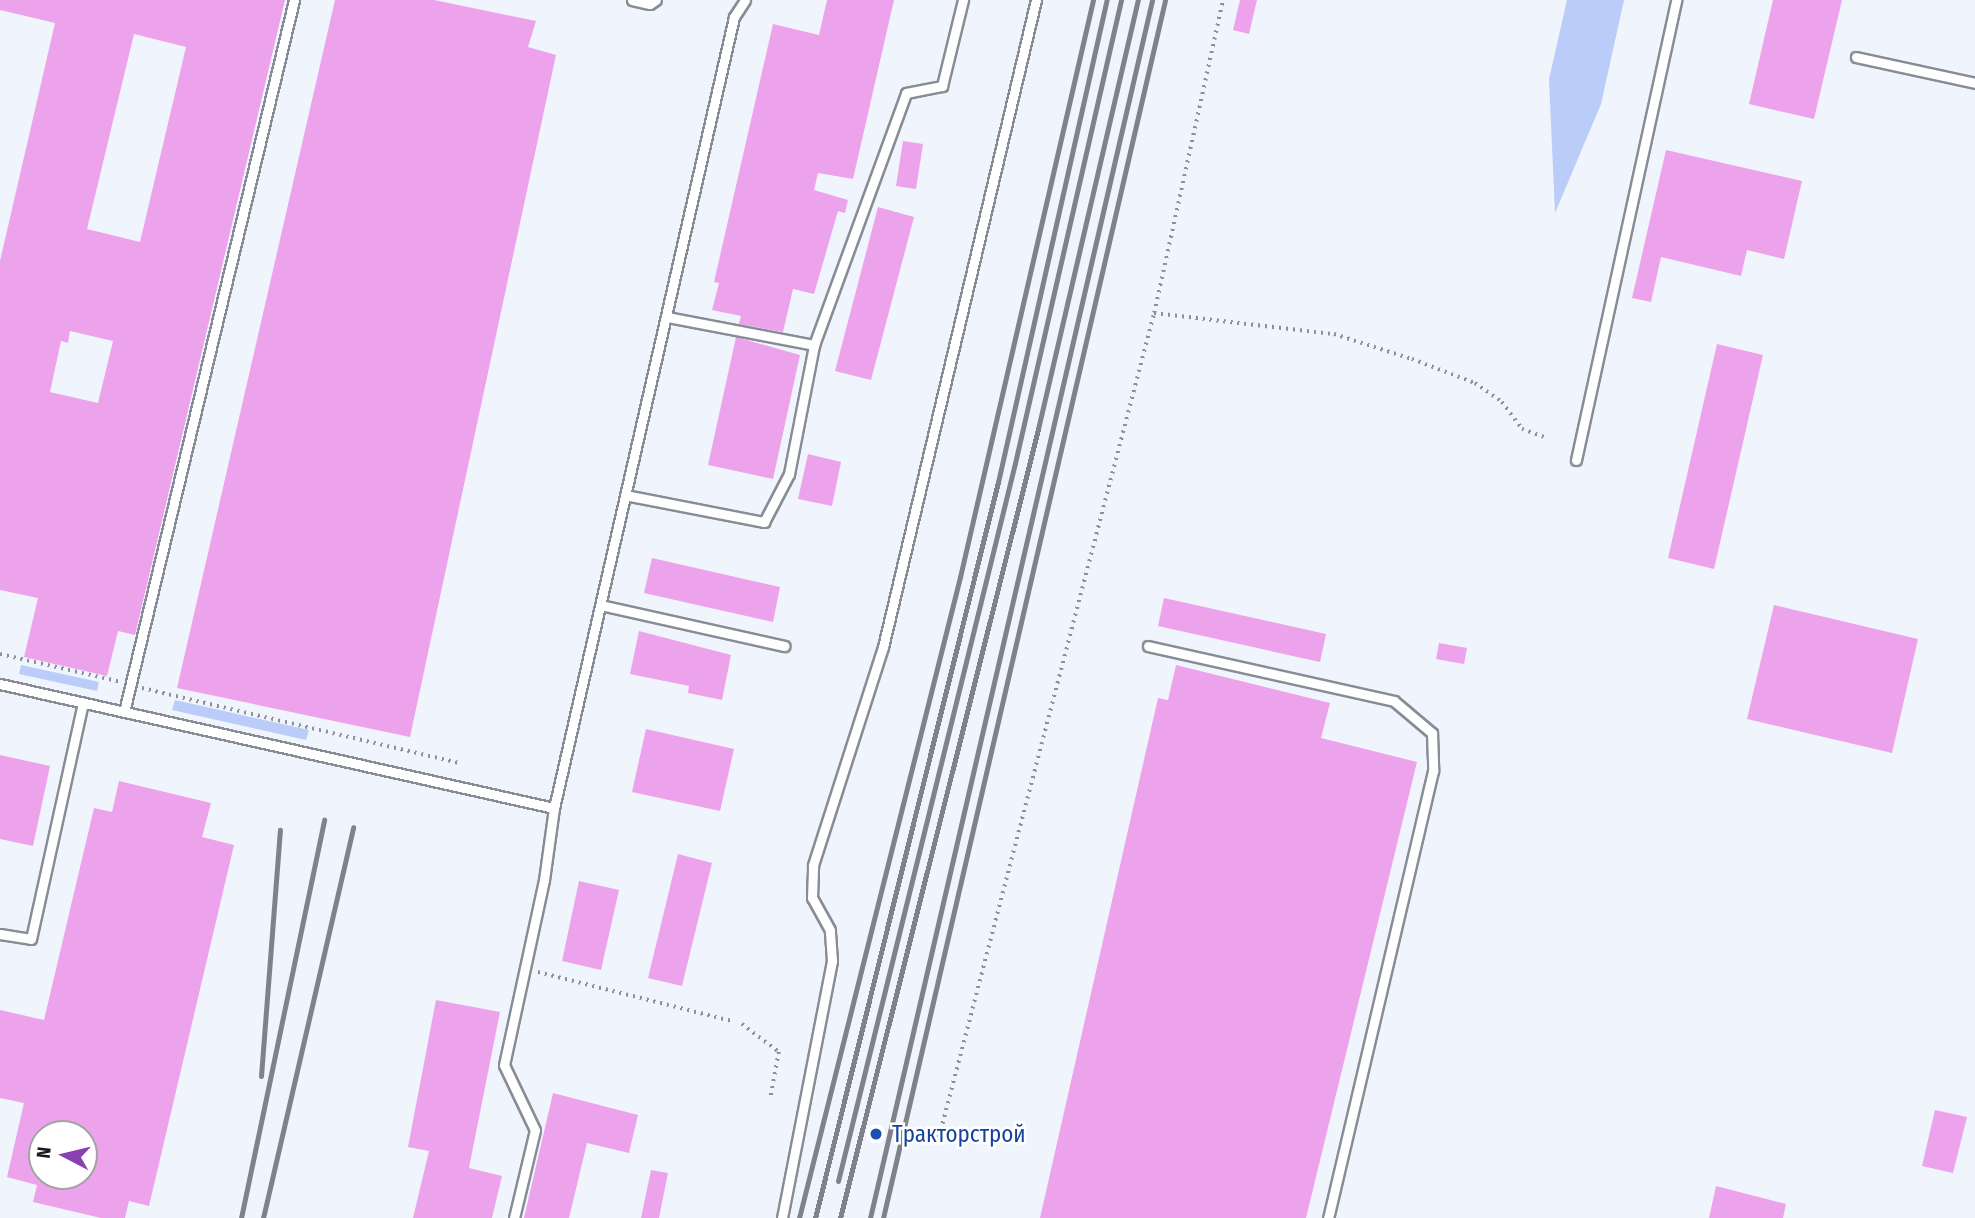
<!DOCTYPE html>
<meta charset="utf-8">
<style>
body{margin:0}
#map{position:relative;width:1975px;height:1218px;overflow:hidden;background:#f0f4fd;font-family:"Fira Sans Condensed",sans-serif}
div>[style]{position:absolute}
.green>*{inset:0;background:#baccf8}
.building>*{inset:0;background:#eda3eb}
.path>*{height:3.5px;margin-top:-1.75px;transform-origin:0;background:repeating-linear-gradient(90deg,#8d9097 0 2px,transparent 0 7px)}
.roads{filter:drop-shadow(2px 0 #888c97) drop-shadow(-2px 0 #888c97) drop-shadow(0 2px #888c97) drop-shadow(0 -2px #888c97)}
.lane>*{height:9px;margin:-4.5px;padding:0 4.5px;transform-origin:4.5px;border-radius:4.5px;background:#fff}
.rail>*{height:5px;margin:-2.5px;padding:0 2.5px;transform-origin:2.5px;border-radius:2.5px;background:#7f8288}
.dots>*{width:19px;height:19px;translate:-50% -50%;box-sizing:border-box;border:4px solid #fff;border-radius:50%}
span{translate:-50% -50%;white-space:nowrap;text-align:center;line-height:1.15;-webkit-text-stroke:5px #fff;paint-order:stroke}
.transit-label{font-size:23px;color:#164399}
.left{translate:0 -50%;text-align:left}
.north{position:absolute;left:28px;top:1120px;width:70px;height:70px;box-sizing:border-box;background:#fff;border:2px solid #a3a3a5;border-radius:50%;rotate:277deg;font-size:19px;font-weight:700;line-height:28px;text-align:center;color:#181a1e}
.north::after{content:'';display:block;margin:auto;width:24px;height:32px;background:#8940b3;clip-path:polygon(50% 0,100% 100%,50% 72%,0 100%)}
</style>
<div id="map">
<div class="green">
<div style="clip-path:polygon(1567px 0,1624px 0,1601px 104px,1555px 213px,1549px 79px)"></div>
<div style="clip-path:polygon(21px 665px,99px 682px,97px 691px,19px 674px)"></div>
<div style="clip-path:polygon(175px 700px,309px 730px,306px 740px,172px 710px)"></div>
</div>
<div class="building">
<div style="clip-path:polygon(evenodd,0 0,285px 0,135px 635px,118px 631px,107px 676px,24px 657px,38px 598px,0 590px,0 261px,55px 23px,0 10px,0 0,134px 34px,186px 47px,140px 242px,87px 229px,134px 34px,0 0,70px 331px,113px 341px,98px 403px,50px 392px,61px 341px,68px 343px,70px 331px)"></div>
<div style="clip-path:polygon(335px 0,434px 0,536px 21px,528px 47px,556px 55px,410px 737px,177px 688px)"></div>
<div style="clip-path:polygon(827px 0,894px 0,853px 179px,818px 173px,814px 190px,848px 200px,845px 213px,838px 211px,814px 294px,793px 289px,783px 332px,739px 324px,741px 316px,712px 310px,719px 283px,714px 282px,773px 24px,819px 35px)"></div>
<div style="clip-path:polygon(1240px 0,1257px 0,1249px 34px,1233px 30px)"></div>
<div style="clip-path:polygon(1773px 0,1842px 0,1814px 119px,1749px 104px)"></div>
<div style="clip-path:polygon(903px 141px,923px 144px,916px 189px,896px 186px)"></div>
<div style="clip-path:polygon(1666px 150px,1802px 181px,1784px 259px,1747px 250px,1741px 276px,1661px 257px,1651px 302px,1632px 298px)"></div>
<div style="clip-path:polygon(878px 207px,914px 217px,871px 380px,835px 371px)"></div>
<div style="clip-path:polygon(736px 337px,800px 355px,773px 479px,708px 465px)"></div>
<div style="clip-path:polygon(1717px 344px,1763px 355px,1714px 569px,1668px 558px)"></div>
<div style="clip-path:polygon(808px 454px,841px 462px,832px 506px,798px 499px)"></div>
<div style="clip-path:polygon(652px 558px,780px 587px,773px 622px,644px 593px)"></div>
<div style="clip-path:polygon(1164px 598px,1326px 634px,1320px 662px,1158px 626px)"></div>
<div style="clip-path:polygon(1774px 605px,1918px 639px,1892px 753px,1747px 719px)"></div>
<div style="clip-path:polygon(639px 631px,731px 655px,722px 700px,688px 693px,689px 686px,630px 674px)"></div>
<div style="clip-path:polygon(1439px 643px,1467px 648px,1464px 664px,1436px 659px)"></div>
<div style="clip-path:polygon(1176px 665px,1330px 703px,1321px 738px,1417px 762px,1306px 1218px,1040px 1218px,1158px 698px,1168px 700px)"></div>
<div style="clip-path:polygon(646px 729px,734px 749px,720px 811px,632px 792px)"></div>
<div style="clip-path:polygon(0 755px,50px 766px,33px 846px,0 839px)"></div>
<div style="clip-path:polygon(evenodd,119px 781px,211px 803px,202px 837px,234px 845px,149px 1206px,129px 1201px,125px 1218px,101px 1218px,33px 1202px,37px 1185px,7px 1177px,24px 1103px,0 1098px,0 1010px,44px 1020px,94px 808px,112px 812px,119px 781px,42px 1134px,84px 1134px,84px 1176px,42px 1176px,42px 1134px)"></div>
<div style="clip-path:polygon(678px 854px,712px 863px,682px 986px,648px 978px)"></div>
<div style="clip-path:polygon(579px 881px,619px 890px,601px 970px,562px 961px)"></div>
<div style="clip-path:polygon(436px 1000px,500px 1012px,469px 1168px,502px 1176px,492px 1218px,413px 1218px,429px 1151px,408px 1147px)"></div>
<div style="clip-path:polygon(553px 1093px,638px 1115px,629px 1153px,587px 1143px,569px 1218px,524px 1218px)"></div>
<div style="clip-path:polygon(1935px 1110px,1967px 1117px,1953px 1173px,1922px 1166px)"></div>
<div style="clip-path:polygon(651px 1170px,668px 1173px,659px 1218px,641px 1218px)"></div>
<div style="clip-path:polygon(1716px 1186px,1786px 1204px,1783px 1218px,1709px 1218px)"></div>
</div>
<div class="path">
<div style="left:1154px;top:313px;width:181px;rotate:6.7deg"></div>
<div style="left:1334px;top:334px;width:82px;rotate:17.8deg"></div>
<div style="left:1412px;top:359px;width:67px;rotate:20.9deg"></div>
<div style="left:1475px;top:383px;width:33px;rotate:35deg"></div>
<div style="left:1502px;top:402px;width:34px;rotate:53deg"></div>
<div style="left:1522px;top:429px;width:27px;rotate:20deg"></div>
<div style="left:0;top:654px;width:124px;rotate:13deg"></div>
<div style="left:142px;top:688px;width:326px;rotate:13.3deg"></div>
<div style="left:538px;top:972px;width:200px;rotate:14.2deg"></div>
<div style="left:742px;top:1024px;width:46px;rotate:37.1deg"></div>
<div style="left:779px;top:1052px;width:45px;rotate:100.3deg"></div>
<div style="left:937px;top:1144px;width:859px;rotate:-75.37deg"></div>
<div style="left:1154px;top:313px;width:321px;rotate:-77.6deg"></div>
</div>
<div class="roads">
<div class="lane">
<div style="left:632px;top:0;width:18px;rotate:13deg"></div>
<div style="left:650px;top:4px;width:7px;rotate:-34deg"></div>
<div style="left:1856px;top:57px;width:122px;rotate:12.3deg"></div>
<div style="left:667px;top:317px;width:150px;rotate:10.8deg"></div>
<div style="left:1576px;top:460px;width:471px;rotate:-77.7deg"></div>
<div style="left:625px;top:495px;width:142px;rotate:11deg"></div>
<div style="left:764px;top:522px;width:54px;rotate:-62.5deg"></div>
<div style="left:789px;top:474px;width:131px;rotate:-79deg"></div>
<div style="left:814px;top:345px;width:268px;rotate:-69.9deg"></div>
<div style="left:906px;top:93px;width:37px;rotate:-11deg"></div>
<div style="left:942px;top:86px;width:89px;rotate:-76.3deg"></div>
<div style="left:601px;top:605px;width:188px;rotate:12.6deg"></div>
<div style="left:1148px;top:646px;width:252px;rotate:12.6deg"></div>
<div style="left:1394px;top:701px;width:50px;rotate:40.1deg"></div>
<div style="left:1432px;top:733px;width:38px;rotate:88deg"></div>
<div style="left:1433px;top:771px;width:459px;rotate:103.2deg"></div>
<div style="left:0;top:684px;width:568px;rotate:12.62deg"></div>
<div style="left:124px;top:712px;width:732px;rotate:-76.57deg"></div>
<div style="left:0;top:934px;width:31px;rotate:9deg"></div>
<div style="left:31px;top:939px;width:242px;rotate:-77.6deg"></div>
<div style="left:514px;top:1218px;width:90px;rotate:-76.6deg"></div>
<div style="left:535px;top:1130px;width:72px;rotate:-115.5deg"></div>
<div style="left:504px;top:1065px;width:189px;rotate:-77.8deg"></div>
<div style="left:544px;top:880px;width:73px;rotate:-82.1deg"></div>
<div style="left:554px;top:808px;width:811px;rotate:-77.18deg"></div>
<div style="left:734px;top:17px;width:20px;rotate:-57deg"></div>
<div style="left:782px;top:1218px;width:262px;rotate:-79deg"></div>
<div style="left:832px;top:961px;width:31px;rotate:-94deg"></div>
<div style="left:830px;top:930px;width:37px;rotate:-119deg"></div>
<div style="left:812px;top:898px;width:33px;rotate:-88deg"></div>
<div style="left:813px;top:865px;width:229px;rotate:-72.2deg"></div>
<div style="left:883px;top:647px;width:665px;rotate:-76.7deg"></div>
</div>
</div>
<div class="rail">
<div style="left:261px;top:1076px;width:247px;rotate:-85.6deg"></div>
<div style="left:838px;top:1181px;width:739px;rotate:-76.15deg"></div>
<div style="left:1015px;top:463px;width:475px;rotate:-77.1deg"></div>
<div style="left:241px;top:1218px;width:407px;rotate:-78.2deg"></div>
<div style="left:263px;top:1218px;width:401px;rotate:-77deg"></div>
<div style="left:799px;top:1218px;width:661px;rotate:-75.9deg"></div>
<div style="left:960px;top:577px;width:592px;rotate:-77.02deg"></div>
<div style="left:815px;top:1218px;width:758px;rotate:-76.04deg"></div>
<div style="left:998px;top:482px;width:494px;rotate:-77.3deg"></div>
<div style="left:840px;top:1218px;width:813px;rotate:-75.91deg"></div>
<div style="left:1038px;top:429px;width:441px;rotate:-76.9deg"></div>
<div style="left:870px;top:1218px;width:1250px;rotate:-76.96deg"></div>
<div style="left:883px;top:1218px;width:1250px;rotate:-76.96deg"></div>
</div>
<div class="dots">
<div style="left:876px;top:1134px;background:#1a4fb4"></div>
</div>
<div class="transit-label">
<span class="left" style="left:892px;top:1134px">Тракторстрой</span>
</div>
<div class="north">N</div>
</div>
